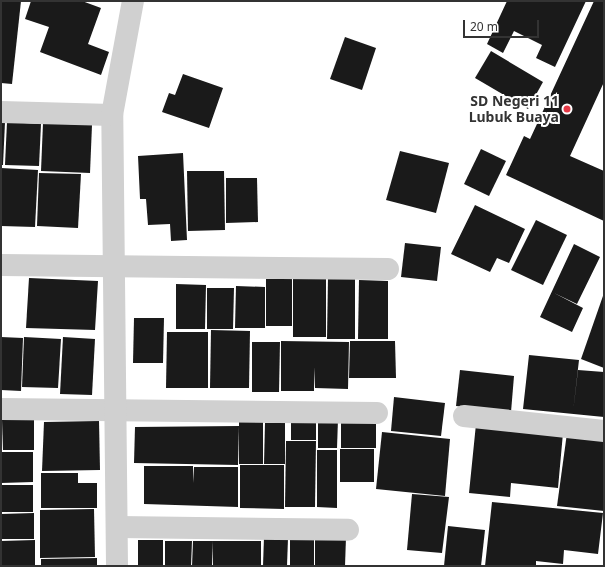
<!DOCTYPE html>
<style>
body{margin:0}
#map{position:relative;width:605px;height:567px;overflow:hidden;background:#fff;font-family:"Noto Sans",sans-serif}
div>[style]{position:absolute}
.building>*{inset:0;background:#1a1a1a}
.minor>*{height:22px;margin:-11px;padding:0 11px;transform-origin:11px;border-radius:11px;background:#d0d0d0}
.dots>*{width:11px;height:11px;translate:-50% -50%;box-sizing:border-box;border:2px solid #fff;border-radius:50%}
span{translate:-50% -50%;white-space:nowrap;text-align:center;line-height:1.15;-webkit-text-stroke:4px #fff;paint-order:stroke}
.poi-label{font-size:14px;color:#333;font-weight:700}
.right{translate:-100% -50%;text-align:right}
.frame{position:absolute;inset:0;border:2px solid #333;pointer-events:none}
.scale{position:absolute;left:463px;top:20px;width:76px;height:18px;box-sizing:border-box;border:2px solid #333;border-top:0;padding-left:5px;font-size:12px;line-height:14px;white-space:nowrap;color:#333;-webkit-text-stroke:3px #fff;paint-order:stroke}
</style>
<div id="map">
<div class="building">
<div style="clip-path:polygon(1px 1px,21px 1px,12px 84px,1px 83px)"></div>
<div style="clip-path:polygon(31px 1px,82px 1px,101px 8px,88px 44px,109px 52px,101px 75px,40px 52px,49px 27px,25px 19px)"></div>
<div style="clip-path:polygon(507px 1px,586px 1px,555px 67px,536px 58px,542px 45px,514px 31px,503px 53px,487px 44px)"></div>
<div style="clip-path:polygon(594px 1px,604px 1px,604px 82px,570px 156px,604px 171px,604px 221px,506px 175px,524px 136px,530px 139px)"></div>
<div style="clip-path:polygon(345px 37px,376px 48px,362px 90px,330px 79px)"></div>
<div style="clip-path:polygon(491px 51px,543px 82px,528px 109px,475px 78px)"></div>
<div style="clip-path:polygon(183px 74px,223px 88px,209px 128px,162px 112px,169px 93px,175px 95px)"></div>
<div style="clip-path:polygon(1px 122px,5px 122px,3px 165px,1px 165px)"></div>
<div style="clip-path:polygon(7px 122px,41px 124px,39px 166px,5px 165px)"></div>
<div style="clip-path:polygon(43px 123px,92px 125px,90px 173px,41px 171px)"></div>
<div style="clip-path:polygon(481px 149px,506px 161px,489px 196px,464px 184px)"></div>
<div style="clip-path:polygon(400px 151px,449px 163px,436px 213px,386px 200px)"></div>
<div style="clip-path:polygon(183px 153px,187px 240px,171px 241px,170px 224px,148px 225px,146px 199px,140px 199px,138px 156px)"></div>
<div style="clip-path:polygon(1px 168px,38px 170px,35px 227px,1px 226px)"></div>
<div style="clip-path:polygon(187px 171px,224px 171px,225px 230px,188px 231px)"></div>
<div style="clip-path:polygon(39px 173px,81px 174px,78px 228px,37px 226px)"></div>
<div style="clip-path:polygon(226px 178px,257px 178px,258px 222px,226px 223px)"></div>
<div style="clip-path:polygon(475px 205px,525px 229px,509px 263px,497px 258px,490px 272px,451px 254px)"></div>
<div style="clip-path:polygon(536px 220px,567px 235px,543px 285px,511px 270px)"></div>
<div style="clip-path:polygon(405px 243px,441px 247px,437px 281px,401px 277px)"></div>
<div style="clip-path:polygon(574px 244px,600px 257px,577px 304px,554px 293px,583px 308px,572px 332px,540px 317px)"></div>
<div style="clip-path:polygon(328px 277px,355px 277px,355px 339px,327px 339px)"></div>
<div style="clip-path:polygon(29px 278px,98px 281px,95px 330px,26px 328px)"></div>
<div style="clip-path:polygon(266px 279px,292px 279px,292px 326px,266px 326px)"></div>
<div style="clip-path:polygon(293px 279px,326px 279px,326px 337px,293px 337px)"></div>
<div style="clip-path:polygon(359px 280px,388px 281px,388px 339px,358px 339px)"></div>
<div style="clip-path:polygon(176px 284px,206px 285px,205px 329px,176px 329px)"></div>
<div style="clip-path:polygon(236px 286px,265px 287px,265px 328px,235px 328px)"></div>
<div style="clip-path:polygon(207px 288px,234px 288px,233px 329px,207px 329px)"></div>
<div style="clip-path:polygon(604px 293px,604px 368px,581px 359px)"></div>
<div style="clip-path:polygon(134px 318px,164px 318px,163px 363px,133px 363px)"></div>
<div style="clip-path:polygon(211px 330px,250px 331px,249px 388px,210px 388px)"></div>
<div style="clip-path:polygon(167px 332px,208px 332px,208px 388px,166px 388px)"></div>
<div style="clip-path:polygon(1px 337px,23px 338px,21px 391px,1px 390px)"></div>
<div style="clip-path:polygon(24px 337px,61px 339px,58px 388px,22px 387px)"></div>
<div style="clip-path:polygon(63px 337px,95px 339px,92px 395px,60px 394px)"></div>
<div style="clip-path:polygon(281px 341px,349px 342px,348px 389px,315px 388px,314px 367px,314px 391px,281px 391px)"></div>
<div style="clip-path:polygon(350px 341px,395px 341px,396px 378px,349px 378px)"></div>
<div style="clip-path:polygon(252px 342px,280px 342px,279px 392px,252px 392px)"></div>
<div style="clip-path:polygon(529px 355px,579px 360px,573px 412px,578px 370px,604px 372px,604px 417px,523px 409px)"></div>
<div style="clip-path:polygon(460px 370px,514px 376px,511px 412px,456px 406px)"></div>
<div style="clip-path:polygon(394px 397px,445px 403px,441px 436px,391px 431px)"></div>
<div style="clip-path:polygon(318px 418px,338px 419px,337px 448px,318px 448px)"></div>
<div style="clip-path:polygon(291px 419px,316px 419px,316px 440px,291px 440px)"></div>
<div style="clip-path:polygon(341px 419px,376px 419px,376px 448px,341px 448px)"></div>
<div style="clip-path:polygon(2px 420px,34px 420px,34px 450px,3px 450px)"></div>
<div style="clip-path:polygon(99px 421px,100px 470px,42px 471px,44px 422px)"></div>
<div style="clip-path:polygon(239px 422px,263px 422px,263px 464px,239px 464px)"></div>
<div style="clip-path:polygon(265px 423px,285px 423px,285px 464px,264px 464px)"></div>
<div style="clip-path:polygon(476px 424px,563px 433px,558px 488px,511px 483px,510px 497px,469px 493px)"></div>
<div style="clip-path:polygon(239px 426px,238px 465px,134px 463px,135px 427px)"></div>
<div style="clip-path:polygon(382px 432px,450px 439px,445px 496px,376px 489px)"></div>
<div style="clip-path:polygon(567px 433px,604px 437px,604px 511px,557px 506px)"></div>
<div style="clip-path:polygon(286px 441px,316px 441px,315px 507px,285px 507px)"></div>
<div style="clip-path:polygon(340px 449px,374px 449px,374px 482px,340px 482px)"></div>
<div style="clip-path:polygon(317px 450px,337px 450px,337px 508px,317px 507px)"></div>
<div style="clip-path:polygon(1px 452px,33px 452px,33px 482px,1px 483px)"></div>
<div style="clip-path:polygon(240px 465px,284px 465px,284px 509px,240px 508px)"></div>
<div style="clip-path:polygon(144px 466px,193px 466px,193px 483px,194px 467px,238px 467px,238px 507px,144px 504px)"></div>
<div style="clip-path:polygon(41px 473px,78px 473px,78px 483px,97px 483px,97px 508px,41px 508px)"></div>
<div style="clip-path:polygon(1px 485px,33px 485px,33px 512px,1px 512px)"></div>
<div style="clip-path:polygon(412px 494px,449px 497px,442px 553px,407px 550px)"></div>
<div style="clip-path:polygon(492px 502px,603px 513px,598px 554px,564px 550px,563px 564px,536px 561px,536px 566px,485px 566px)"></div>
<div style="clip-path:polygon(94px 509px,95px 557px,40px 558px,40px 510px)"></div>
<div style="clip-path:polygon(34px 513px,34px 539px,1px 539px,1px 514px)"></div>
<div style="clip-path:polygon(448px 526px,485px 530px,481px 566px,444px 566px)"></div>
<div style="clip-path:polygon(290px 536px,314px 536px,314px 566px,290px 566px)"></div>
<div style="clip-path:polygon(264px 537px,288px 538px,287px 566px,263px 566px)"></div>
<div style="clip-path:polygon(346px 537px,345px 566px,315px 566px,315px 538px)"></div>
<div style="clip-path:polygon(35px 540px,35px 566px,1px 566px,1px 541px)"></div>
<div style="clip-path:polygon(138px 540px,163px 540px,163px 566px,138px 566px)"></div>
<div style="clip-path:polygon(165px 541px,192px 541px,191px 566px,165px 566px)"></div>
<div style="clip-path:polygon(193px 541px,213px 541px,212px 566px,192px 566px)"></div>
<div style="clip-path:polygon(213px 541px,261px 541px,261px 566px,213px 566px)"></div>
<div style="clip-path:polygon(97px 558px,97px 566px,41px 566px,41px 559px)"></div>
</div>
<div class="minor">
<div style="left:1px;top:112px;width:111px;rotate:1.5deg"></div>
<div style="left:1px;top:265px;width:387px;rotate:0.6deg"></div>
<div style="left:1px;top:409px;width:376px;rotate:0.6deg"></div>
<div style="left:464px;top:416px;width:141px;rotate:6.1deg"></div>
<div style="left:118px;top:527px;width:230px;rotate:0.7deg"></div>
<div style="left:117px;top:566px;width:451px;rotate:-90.6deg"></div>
<div style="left:112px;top:115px;width:116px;rotate:-79.6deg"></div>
</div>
<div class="dots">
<div style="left:567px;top:109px;background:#e63946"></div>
</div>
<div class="poi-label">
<span class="right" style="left:559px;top:109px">SD Negeri 11<br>Lubuk Buaya</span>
</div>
<div class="frame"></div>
<div class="scale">20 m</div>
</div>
